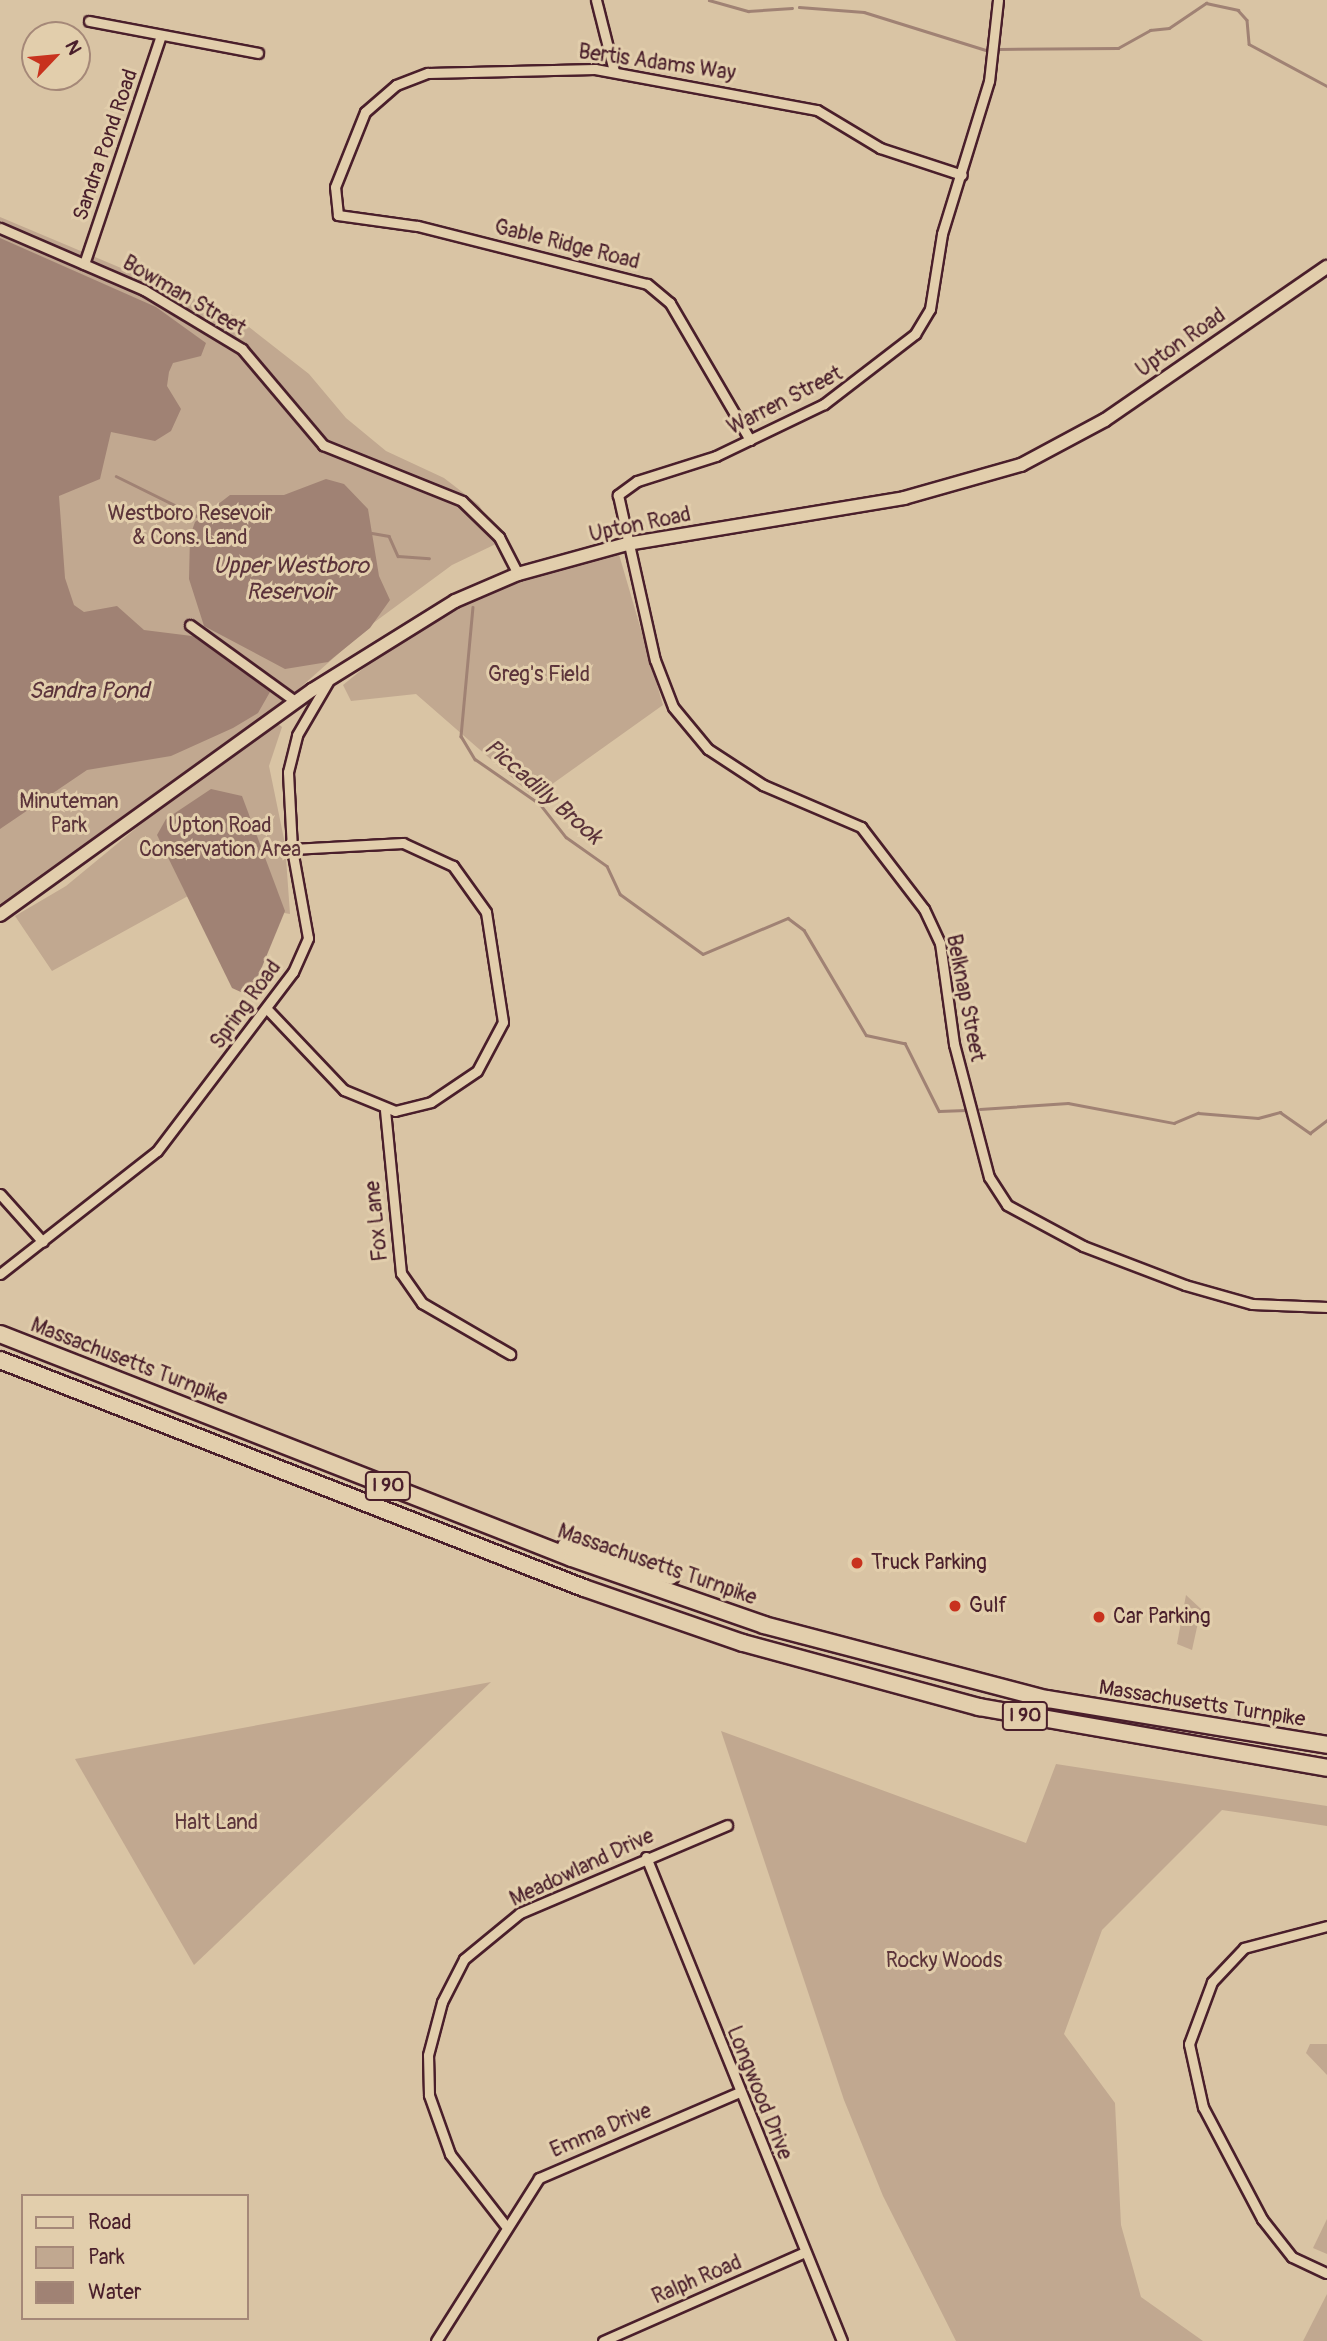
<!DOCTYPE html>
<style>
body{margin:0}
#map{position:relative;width:1327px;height:2341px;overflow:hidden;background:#d9c4a4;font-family:Pangolin,sans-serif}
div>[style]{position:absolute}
.green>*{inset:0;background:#c1a890}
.water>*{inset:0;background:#a08274}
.stream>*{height:2.5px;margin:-1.25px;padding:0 1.25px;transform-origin:1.25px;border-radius:1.25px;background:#a08274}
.roads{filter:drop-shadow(2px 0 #4a1f2b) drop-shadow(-2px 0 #4a1f2b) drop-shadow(0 2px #4a1f2b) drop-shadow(0 -2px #4a1f2b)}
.street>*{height:9px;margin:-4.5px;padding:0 4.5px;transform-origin:4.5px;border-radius:4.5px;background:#e2ceac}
.secondary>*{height:12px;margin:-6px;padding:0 6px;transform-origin:6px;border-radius:6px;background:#e2ceac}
.highway>*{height:16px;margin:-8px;padding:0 8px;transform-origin:8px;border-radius:8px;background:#e2ceac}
.dots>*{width:19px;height:19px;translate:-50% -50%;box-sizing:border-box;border:4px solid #e2ceac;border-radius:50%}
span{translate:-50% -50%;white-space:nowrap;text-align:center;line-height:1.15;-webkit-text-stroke:6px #e2ceac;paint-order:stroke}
.shield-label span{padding:2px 5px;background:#e2ceac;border:2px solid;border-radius:5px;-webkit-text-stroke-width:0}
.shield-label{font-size:19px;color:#4a1f2b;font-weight:700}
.street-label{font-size:21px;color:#4a1f2b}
.park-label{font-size:21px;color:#5c343a}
.poi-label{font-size:21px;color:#4a1f2b}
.left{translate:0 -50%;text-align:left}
.water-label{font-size:23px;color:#5b333a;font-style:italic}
.legend{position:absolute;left:21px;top:2194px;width:228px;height:126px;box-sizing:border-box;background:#e2ceac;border:2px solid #a58878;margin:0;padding:9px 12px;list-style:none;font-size:21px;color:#4a1f2b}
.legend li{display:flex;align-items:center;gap:14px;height:35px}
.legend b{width:35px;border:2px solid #a58878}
.north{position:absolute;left:21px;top:21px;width:70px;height:70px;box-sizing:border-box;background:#e2ceac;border:2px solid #a58878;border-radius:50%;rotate:64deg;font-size:19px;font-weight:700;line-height:28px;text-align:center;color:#4a1f2b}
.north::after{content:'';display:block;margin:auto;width:24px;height:32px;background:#c8321e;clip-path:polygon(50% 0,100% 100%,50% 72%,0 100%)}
</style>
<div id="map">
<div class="green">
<div style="clip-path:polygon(0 217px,235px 316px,309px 374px,346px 418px,386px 451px,444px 478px,479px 505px,500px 542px,452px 565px,372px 624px,258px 725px,270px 717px,282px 727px,269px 766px,285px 844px,290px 914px,188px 896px,52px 971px,15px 916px,66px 886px,255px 730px,219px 747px,0 904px)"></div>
<div style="clip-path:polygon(618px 551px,663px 705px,534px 797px,416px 694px,351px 701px,343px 685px,381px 654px,482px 595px)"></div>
<div style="clip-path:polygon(1186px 1595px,1201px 1609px,1192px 1650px,1177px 1644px)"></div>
<div style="clip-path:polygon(491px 1682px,194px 1965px,75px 1759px)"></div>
<div style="clip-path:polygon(721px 1731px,1026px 1843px,1056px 1764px,1327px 1806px,1327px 1826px,1222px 1810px,1102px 1930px,1064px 2034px,1115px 2103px,1121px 2225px,1141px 2297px,1203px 2341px,956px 2341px,883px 2196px,844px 2100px)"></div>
<div style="clip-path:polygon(1310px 2044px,1327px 2044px,1327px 2075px,1306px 2053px)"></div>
<div style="clip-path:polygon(1327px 2219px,1327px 2254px,1313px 2248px)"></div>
<div style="clip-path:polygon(1327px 2294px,1327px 2341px,1303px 2341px)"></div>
</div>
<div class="water">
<div style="clip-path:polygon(0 238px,156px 307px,206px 343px,201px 356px,173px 363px,169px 372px,167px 386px,181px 409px,171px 431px,155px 441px,111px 432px,100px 479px,59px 496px,65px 578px,74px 605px,84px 612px,117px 606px,144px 630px,192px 636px,265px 680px,270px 692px,258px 713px,233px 728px,171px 756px,87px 770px,0 829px)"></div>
<div style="clip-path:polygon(326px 479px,344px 484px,368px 509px,379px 576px,390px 600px,370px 628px,328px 662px,285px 669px,204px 626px,189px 579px,190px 536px,195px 522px,230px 495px,284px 495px)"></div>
<div style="clip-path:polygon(211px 789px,242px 796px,285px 911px,257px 979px,243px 993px,232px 988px,157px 835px,166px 819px)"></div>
</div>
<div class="stream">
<div style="left:709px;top:0;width:41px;rotate:15.8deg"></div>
<div style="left:748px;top:11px;width:44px;rotate:-3.9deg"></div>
<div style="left:799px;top:7px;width:65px;rotate:4.4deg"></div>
<div style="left:864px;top:12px;width:128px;rotate:17.3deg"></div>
<div style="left:999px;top:49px;width:119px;rotate:-0.5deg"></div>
<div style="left:1118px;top:48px;width:37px;rotate:-29deg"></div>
<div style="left:1150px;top:30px;width:19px;rotate:-6deg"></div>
<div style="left:1169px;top:28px;width:45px;rotate:-34deg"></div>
<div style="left:1206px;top:3px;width:33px;rotate:12deg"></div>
<div style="left:1238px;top:10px;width:13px;rotate:48deg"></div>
<div style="left:1247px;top:20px;width:24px;rotate:85deg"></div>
<div style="left:1249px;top:44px;width:89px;rotate:28.3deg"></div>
<div style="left:116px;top:476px;width:95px;rotate:26.3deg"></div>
<div style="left:372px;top:533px;width:17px;rotate:10deg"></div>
<div style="left:389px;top:536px;width:22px;rotate:66deg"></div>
<div style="left:398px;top:556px;width:31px;rotate:4deg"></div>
<div style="left:473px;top:607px;width:130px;rotate:95.3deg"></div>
<div style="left:461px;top:736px;width:27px;rotate:59deg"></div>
<div style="left:475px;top:759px;width:79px;rotate:34.7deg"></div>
<div style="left:540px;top:804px;width:42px;rotate:51.8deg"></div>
<div style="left:566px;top:837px;width:50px;rotate:35.3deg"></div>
<div style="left:607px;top:866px;width:31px;rotate:65deg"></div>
<div style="left:620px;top:894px;width:102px;rotate:35.9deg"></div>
<div style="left:703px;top:954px;width:92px;rotate:-23deg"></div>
<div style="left:788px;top:918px;width:20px;rotate:37deg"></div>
<div style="left:804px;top:930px;width:122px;rotate:59.4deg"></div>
<div style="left:866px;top:1035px;width:40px;rotate:12deg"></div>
<div style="left:905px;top:1043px;width:76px;rotate:63.4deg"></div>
<div style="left:939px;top:1111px;width:27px;rotate:-2deg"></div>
<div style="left:980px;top:1109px;width:88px;rotate:-3.9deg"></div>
<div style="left:1068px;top:1103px;width:108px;rotate:10.7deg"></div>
<div style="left:1174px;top:1123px;width:26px;rotate:-23deg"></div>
<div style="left:1198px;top:1113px;width:60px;rotate:4.8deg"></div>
<div style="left:1258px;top:1118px;width:23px;rotate:-15deg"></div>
<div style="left:1280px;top:1112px;width:37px;rotate:35deg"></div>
<div style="left:1310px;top:1133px;width:21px;rotate:-37deg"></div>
</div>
<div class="roads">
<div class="street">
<div style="left:596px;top:0;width:73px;rotate:75.8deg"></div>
<div style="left:998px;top:0;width:81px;rotate:96.3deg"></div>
<div style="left:989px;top:81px;width:160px;rotate:107.1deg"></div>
<div style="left:942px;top:234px;width:76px;rotate:99.1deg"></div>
<div style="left:930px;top:309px;width:29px;rotate:121deg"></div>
<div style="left:915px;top:334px;width:115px;rotate:142.4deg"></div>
<div style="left:824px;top:404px;width:120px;rotate:154.3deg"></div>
<div style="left:716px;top:456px;width:83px;rotate:162.4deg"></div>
<div style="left:637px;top:481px;width:24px;rotate:144deg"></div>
<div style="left:618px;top:495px;width:169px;rotate:77.4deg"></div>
<div style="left:655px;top:660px;width:50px;rotate:69deg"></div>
<div style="left:673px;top:707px;width:55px;rotate:50.2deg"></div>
<div style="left:708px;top:749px;width:66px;rotate:33.2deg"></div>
<div style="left:763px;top:785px;width:107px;rotate:23.2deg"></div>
<div style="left:861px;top:827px;width:103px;rotate:52.5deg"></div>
<div style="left:924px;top:909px;width:38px;rotate:65deg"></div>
<div style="left:940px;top:943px;width:102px;rotate:82.1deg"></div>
<div style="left:954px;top:1044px;width:138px;rotate:75.3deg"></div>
<div style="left:989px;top:1177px;width:33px;rotate:57deg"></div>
<div style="left:1007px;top:1205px;width:86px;rotate:28.3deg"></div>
<div style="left:1083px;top:1246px;width:109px;rotate:20.9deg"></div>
<div style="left:1185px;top:1285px;width:70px;rotate:15.8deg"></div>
<div style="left:1252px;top:1304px;width:75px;rotate:2.3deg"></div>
<div style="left:89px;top:21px;width:172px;rotate:10.7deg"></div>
<div style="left:0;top:228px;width:157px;rotate:23.3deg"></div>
<div style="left:144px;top:290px;width:114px;rotate:31deg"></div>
<div style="left:242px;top:349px;width:126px;rotate:49.8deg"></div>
<div style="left:323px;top:445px;width:150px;rotate:21.9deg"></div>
<div style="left:462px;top:501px;width:52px;rotate:44.2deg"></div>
<div style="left:499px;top:537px;width:42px;rotate:62.8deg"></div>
<div style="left:84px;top:264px;width:238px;rotate:-71.4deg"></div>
<div style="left:750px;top:440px;width:159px;rotate:-120.3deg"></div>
<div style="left:670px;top:303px;width:30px;rotate:-140deg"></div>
<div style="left:647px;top:284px;width:237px;rotate:-165.8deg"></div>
<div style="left:417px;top:226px;width:80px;rotate:-172.1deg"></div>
<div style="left:338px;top:215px;width:28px;rotate:-96deg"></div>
<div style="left:335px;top:187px;width:81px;rotate:-68.2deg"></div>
<div style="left:365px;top:112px;width:41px;rotate:-41.1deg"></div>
<div style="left:396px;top:85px;width:34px;rotate:-21deg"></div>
<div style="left:428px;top:73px;width:167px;rotate:-1.4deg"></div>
<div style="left:595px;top:69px;width:226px;rotate:10.5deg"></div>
<div style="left:817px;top:110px;width:74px;rotate:31.1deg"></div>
<div style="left:880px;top:148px;width:86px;rotate:18.2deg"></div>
<div style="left:190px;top:625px;width:130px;rotate:35.9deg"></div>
<div style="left:267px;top:1009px;width:112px;rotate:46.5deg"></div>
<div style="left:344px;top:1090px;width:55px;rotate:22.4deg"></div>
<div style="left:395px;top:1111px;width:37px;rotate:-14deg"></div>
<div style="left:431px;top:1102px;width:55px;rotate:-34deg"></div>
<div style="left:477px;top:1071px;width:55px;rotate:-62deg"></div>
<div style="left:503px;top:1022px;width:111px;rotate:-98.8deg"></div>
<div style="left:486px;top:912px;width:57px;rotate:-125.7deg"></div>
<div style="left:453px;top:866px;width:55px;rotate:-155.3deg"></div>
<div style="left:403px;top:843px;width:111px;rotate:176.9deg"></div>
<div style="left:385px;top:1110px;width:164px;rotate:84.4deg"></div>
<div style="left:401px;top:1273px;width:37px;rotate:55deg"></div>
<div style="left:422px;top:1303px;width:102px;rotate:30.1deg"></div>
<div style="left:0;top:1194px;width:64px;rotate:48.1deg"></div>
<div style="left:0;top:1274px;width:199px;rotate:-38.1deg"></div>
<div style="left:157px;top:1151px;width:225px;rotate:-52.8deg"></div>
<div style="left:293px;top:972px;width:37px;rotate:-66deg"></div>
<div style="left:308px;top:938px;width:90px;rotate:-100.2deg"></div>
<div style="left:292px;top:849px;width:77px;rotate:-93deg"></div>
<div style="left:288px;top:772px;width:38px;rotate:-76deg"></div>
<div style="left:297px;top:735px;width:61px;rotate:-59.7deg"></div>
<div style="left:646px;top:1857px;width:522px;rotate:67.95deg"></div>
<div style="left:1327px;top:1926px;width:86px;rotate:165.2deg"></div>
<div style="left:1244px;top:1948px;width:47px;rotate:133.3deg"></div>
<div style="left:1212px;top:1982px;width:66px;rotate:110.4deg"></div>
<div style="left:1189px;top:2044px;width:65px;rotate:77.5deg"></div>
<div style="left:1203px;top:2107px;width:127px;rotate:62.2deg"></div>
<div style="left:1262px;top:2219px;width:48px;rotate:51.7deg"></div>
<div style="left:1292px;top:2257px;width:38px;rotate:25deg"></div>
<div style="left:505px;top:2225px;width:90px;rotate:-127.8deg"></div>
<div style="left:450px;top:2154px;width:63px;rotate:-109.6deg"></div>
<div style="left:429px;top:2095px;width:40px;rotate:-91.4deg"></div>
<div style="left:428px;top:2055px;width:55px;rotate:-75.2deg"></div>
<div style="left:442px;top:2002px;width:48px;rotate:-62.9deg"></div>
<div style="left:464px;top:1959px;width:72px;rotate:-39.4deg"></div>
<div style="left:520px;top:1913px;width:225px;rotate:-23deg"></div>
<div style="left:436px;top:2341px;width:193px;rotate:-57.7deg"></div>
<div style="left:539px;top:2178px;width:219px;rotate:-23.2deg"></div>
<div style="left:603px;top:2341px;width:221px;rotate:-23.8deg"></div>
</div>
<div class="secondary">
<div style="left:0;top:915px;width:385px;rotate:-35.8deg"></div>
<div style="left:312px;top:690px;width:168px;rotate:-31.9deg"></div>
<div style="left:455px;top:601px;width:69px;rotate:-23.2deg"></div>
<div style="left:518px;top:574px;width:113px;rotate:-15.4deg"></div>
<div style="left:627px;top:544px;width:281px;rotate:-9.4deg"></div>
<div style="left:904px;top:498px;width:122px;rotate:-15.8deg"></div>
<div style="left:1021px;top:465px;width:95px;rotate:-28.2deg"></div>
<div style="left:1105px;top:420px;width:270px;rotate:-34.6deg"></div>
</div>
<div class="highway">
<div style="left:0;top:1334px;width:614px;rotate:21.39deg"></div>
<div style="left:572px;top:1558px;width:203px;rotate:19.2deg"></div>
<div style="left:764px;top:1625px;width:293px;rotate:14.7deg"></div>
<div style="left:1047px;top:1699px;width:284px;rotate:9.3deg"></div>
<div style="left:0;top:1360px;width:627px;rotate:21.33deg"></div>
<div style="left:584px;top:1588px;width:168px;rotate:19.1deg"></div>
<div style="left:743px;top:1643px;width:245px;rotate:15.2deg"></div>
<div style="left:979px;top:1707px;width:353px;rotate:9.9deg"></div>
<div style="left:566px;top:1546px;width:109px;rotate:15.9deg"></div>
</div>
</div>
<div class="dots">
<div style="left:857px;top:1563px;background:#c8321e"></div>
<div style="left:955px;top:1606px;background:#c8321e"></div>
<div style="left:1099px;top:1617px;background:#c8321e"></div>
</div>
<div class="shield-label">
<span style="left:388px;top:1486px">I 90</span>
<span style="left:1025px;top:1716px">I 90</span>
</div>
<div class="street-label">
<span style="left:657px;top:63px;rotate:8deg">Bertis Adams Way</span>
<span style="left:106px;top:145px;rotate:-71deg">Sandra Pond Road</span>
<span style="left:567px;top:245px;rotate:14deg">Gable Ridge Road</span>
<span style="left:184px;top:296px;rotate:30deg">Bowman Street</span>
<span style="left:1181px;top:343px;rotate:-35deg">Upton Road</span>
<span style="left:785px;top:401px;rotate:-27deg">Warren Street</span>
<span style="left:640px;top:525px;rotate:-12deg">Upton Road</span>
<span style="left:965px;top:998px;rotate:79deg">Belknap Street</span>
<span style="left:246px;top:1005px;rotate:-54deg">Spring Road</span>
<span style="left:377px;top:1221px;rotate:-96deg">Fox Lane</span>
<span style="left:129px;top:1362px;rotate:21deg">Massachusetts Turnpike</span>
<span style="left:657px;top:1565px;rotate:19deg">Massachusetts Turnpike</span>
<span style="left:1202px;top:1704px;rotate:9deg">Massachusetts Turnpike</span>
<span style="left:582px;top:1868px;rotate:-25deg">Meadowland Drive</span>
<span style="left:759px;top:2093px;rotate:68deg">Longwood Drive</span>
<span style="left:601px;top:2131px;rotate:-23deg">Emma Drive</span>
<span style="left:697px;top:2280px;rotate:-23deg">Ralph Road</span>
</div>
<div class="park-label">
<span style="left:190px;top:526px">Westboro Resevoir<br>&amp; Cons. Land</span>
<span style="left:539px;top:675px">Greg's Field</span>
<span style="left:69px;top:814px">Minuteman<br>Park</span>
<span style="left:220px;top:838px">Upton Road<br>Conservation Area</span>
<span style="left:216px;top:1823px">Halt Land</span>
<span style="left:944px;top:1961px">Rocky Woods</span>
</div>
<div class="poi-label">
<span class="left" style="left:871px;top:1563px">Truck Parking</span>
<span class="left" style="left:969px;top:1606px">Gulf</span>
<span class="left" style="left:1113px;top:1617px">Car Parking</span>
</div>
<div class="water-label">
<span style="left:291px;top:579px">Upper Westboro<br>Reservoir</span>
<span style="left:89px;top:691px">Sandra Pond</span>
<span style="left:543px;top:792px;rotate:41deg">Piccadilly Brook</span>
</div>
<ul class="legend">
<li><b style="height:9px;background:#e2ceac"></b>Road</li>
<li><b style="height:19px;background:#c1a890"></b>Park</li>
<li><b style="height:19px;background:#a08274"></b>Water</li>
</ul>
<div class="north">N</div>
</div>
